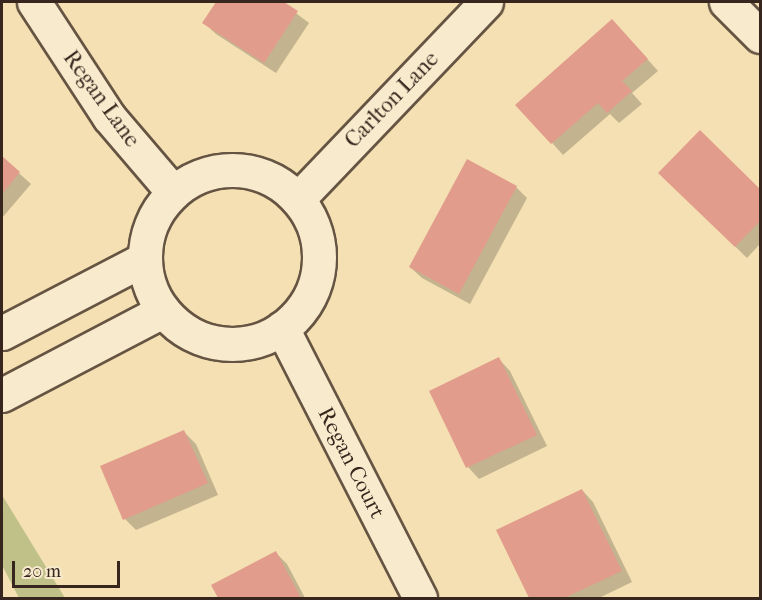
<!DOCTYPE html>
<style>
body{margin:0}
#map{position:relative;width:762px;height:600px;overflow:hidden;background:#f4e0b2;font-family:"IM FELL French Canon",serif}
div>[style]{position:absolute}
.green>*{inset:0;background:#bfc189}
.shadow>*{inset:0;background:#0003}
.building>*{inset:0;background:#e29c8c}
.roads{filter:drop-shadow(2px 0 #665443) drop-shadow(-2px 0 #665443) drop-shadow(0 2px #665443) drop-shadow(0 -2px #665443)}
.minor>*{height:33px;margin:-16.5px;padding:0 16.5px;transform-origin:16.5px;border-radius:16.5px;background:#f8ebcd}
.minor>.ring{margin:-16.5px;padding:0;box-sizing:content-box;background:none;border:33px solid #f8ebcd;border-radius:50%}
span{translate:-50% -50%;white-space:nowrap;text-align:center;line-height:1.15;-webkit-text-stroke:5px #f8ebcd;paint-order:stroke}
.street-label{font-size:22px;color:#37261e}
.frame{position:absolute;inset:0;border:3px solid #37261e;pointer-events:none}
.scale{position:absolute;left:12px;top:561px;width:108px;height:27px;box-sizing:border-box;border:3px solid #37261e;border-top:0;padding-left:8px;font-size:18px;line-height:21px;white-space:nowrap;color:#37261e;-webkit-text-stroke:4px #f8ebcd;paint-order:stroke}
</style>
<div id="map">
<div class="green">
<div style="clip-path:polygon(2px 495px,65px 598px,19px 598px,2px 565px)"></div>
</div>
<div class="shadow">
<div style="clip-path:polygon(218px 2px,281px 2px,309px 23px,276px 73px,216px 34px,204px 23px)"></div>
<div style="clip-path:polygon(623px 32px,658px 71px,632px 93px,642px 104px,619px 123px,610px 114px,563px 155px,518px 105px)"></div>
<div style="clip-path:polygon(700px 132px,760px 191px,760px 244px,747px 258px,660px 173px)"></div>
<div style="clip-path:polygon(2px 158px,31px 184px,2px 218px)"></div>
<div style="clip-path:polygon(516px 187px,527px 198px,470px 304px,422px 278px,410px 267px)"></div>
<div style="clip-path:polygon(499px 359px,510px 371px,547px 446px,479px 479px,468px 467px,431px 392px)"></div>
<div style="clip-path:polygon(184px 432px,196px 444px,218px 495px,136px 530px,125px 519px)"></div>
<div style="clip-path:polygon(582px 490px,593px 502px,632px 582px,599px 598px,531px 598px,498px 531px)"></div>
<div style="clip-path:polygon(276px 553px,287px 564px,305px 598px,220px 598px,213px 585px)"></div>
</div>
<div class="building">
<div style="clip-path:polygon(216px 2px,284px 2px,298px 11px,264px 63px,202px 23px)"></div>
<div style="clip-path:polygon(612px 19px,648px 59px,622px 81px,632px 91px,607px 113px,598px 103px,551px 144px,515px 105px)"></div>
<div style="clip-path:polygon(700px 130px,760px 189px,760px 221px,735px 247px,658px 173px)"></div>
<div style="clip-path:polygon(2px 156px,20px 172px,2px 194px)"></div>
<div style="clip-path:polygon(467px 159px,517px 186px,459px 294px,409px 267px)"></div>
<div style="clip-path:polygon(499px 357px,537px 435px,466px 468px,429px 391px)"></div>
<div style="clip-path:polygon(184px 430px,208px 483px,123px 520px,100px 466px)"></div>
<div style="clip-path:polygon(582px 489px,622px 571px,564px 598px,529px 598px,496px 530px)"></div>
<div style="clip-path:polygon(276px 551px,301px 598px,218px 598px,211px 585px)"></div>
</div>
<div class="roads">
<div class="minor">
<div style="left:34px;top:2px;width:137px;rotate:56.9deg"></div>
<div style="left:109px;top:117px;width:99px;rotate:49.5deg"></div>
<div style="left:726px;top:2px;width:48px;rotate:45deg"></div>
<div class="ring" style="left:145px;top:170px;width:141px;height:141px"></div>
<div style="left:298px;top:199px;width:272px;rotate:-46.3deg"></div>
<div style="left:282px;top:328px;width:303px;rotate:62.9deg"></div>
<div style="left:2px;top:333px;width:160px;rotate:-27.5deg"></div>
<div style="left:2px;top:395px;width:182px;rotate:-27.6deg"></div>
</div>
</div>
<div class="street-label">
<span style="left:101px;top:99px;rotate:54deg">Regan Lane</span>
<span style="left:392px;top:100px;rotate:-46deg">Carlton Lane</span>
<span style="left:351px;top:463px;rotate:63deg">Regan Court</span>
</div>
<div class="frame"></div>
<div class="scale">20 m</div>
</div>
